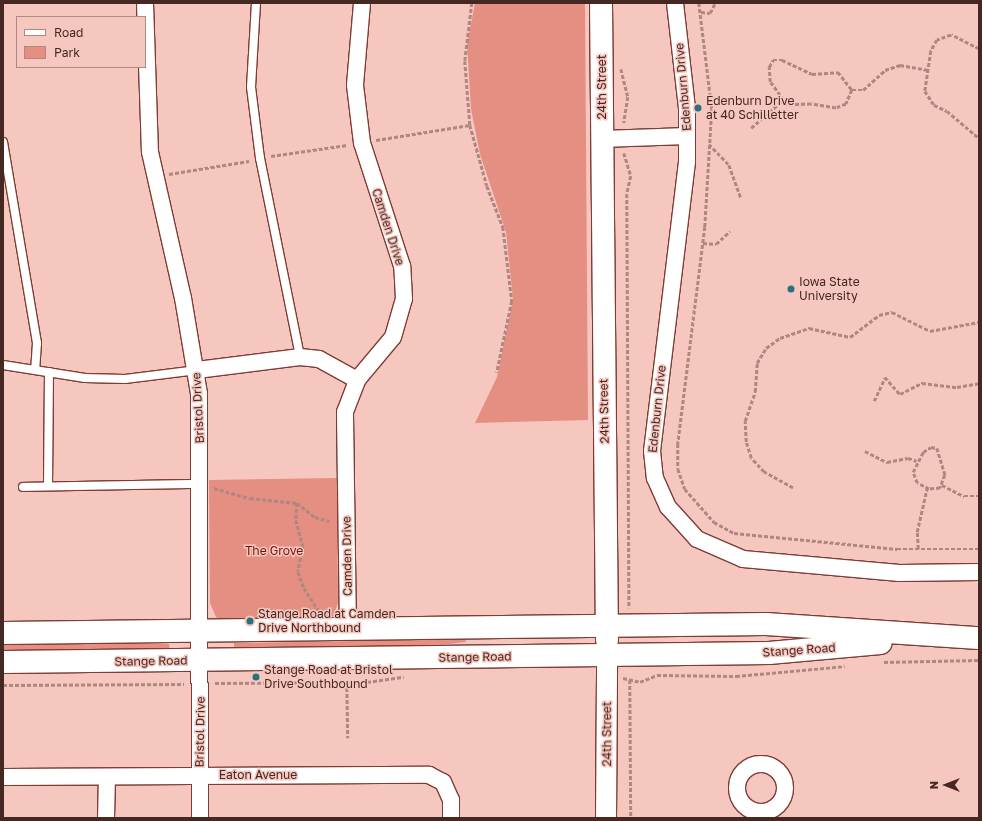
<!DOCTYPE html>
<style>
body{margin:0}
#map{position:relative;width:982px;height:821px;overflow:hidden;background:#f6c7bf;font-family:"Golos Text",sans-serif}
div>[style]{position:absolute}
.green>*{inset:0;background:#e48f81}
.path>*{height:2.5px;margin-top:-1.25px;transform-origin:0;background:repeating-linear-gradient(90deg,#af8780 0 4px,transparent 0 6px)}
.roads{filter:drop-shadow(1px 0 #7e3d34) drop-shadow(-1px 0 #7e3d34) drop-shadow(0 1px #7e3d34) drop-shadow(0 -1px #7e3d34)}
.service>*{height:8px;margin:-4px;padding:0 4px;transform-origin:4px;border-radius:4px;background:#fff}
.minor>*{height:16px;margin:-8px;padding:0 8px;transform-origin:8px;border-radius:8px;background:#fff}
.minor>.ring{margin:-8px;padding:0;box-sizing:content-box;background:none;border:16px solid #fff;border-radius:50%}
.tertiary>*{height:20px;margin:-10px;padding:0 10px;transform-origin:10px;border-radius:10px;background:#fff}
.secondary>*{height:22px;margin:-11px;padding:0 11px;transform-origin:11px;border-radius:11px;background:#fff}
.dots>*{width:11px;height:11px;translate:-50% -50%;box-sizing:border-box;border:2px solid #f6c7bf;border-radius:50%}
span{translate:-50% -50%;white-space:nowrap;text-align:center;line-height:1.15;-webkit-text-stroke:3px #f6c7bf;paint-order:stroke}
.street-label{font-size:12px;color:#462823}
.poi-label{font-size:12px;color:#462823}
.left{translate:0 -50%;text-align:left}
.park-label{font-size:12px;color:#72130b}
.frame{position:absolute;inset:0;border:4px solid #462823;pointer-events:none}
.legend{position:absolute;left:16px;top:16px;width:130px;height:52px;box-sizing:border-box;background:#f6c7bf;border:1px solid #b08781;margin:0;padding:5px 7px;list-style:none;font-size:12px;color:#462823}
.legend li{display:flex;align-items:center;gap:8px;height:20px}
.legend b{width:20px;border:1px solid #b08781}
.north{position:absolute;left:926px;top:765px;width:40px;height:40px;-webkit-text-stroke:3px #f6c7bf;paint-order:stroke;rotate:270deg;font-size:11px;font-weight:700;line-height:16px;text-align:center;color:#462823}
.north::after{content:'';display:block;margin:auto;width:14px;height:18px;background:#462823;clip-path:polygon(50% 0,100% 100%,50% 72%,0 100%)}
</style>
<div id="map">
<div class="green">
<div style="clip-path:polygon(475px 3px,585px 3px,588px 420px,475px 423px,497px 377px,513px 299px,506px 232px,480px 154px,471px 109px,467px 44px)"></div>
<div style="clip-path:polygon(337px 478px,338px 603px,333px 616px,330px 620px,309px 622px,295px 617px,222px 622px,216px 617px,210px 603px,209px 480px)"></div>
<div style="clip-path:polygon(465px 639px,466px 642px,380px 652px,234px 655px,234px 643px)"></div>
<div style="clip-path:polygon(3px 644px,169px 644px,170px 655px,3px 655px)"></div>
</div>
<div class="path">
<div style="left:472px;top:3px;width:58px;rotate:96.9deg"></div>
<div style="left:465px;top:61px;width:64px;rotate:85.5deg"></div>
<div style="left:470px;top:125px;width:63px;rotate:74.4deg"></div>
<div style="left:487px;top:186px;width:44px;rotate:68.7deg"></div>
<div style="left:503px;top:227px;width:75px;rotate:83.1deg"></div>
<div style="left:512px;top:301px;width:73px;rotate:101.9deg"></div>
<div style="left:699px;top:3px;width:107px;rotate:83deg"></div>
<div style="left:712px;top:109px;width:118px;rotate:93.4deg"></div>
<div style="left:705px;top:227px;width:219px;rotate:97.1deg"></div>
<div style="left:678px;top:444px;width:25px;rotate:90deg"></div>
<div style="left:678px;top:469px;width:21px;rotate:71deg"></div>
<div style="left:685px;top:489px;width:44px;rotate:48.7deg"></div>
<div style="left:714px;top:522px;width:23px;rotate:29deg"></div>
<div style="left:734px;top:533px;width:164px;rotate:5.6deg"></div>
<div style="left:897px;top:549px;width:82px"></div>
<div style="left:701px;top:12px;width:9px;rotate:6deg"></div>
<div style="left:710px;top:13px;width:11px;rotate:-63deg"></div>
<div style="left:979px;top:49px;width:31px;rotate:-153deg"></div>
<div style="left:951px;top:35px;width:15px;rotate:160deg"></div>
<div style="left:937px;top:40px;width:13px;rotate:119deg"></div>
<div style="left:931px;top:51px;width:40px;rotate:98.5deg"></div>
<div style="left:925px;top:91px;width:17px;rotate:57deg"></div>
<div style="left:934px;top:105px;width:14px;rotate:25deg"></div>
<div style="left:947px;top:111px;width:42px;rotate:40.2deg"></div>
<div style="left:621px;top:69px;width:29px;rotate:76deg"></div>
<div style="left:628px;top:97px;width:26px;rotate:99deg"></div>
<div style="left:852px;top:90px;width:15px;rotate:113deg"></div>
<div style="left:846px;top:104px;width:11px;rotate:158deg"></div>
<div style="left:836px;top:108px;width:25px;rotate:-171deg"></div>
<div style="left:811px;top:104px;width:24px;rotate:178deg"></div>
<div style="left:787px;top:105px;width:29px;rotate:-126deg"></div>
<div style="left:770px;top:82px;width:15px;rotate:-94deg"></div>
<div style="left:769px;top:67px;width:8px;rotate:-60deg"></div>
<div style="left:773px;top:60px;width:9px"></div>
<div style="left:782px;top:60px;width:33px;rotate:25deg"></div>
<div style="left:812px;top:74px;width:26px;rotate:-4deg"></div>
<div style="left:838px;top:72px;width:23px;rotate:52deg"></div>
<div style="left:852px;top:90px;width:11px"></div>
<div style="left:863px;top:90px;width:30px;rotate:-42deg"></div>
<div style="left:885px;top:70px;width:16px;rotate:-18deg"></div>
<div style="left:900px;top:65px;width:29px;rotate:10deg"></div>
<div style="left:751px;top:128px;width:41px;rotate:-41.1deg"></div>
<div style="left:376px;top:140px;width:95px;rotate:-9.1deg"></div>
<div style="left:709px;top:144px;width:29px;rotate:46deg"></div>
<div style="left:729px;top:165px;width:35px;rotate:70deg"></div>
<div style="left:624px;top:153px;width:24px;rotate:73deg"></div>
<div style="left:631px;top:176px;width:18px;rotate:103deg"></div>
<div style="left:627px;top:194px;width:414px;rotate:89.7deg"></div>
<div style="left:271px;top:156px;width:77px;rotate:-8.2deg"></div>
<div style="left:169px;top:174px;width:81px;rotate:-9.2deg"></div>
<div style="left:703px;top:243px;width:13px;rotate:4deg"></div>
<div style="left:716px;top:244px;width:19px;rotate:-43deg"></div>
<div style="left:874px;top:401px;width:26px;rotate:-65deg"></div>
<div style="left:885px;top:377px;width:23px;rotate:49deg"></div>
<div style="left:900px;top:394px;width:25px;rotate:-27deg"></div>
<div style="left:922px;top:383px;width:35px;rotate:7deg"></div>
<div style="left:957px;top:387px;width:22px;rotate:-10deg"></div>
<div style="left:931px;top:447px;width:6px;rotate:9deg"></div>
<div style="left:937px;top:448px;width:28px;rotate:73deg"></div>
<div style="left:945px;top:475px;width:14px;rotate:111deg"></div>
<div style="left:940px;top:488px;width:11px;rotate:175deg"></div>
<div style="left:929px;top:489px;width:13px;rotate:-153deg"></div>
<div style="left:917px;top:483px;width:12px;rotate:-110deg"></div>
<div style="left:913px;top:472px;width:22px;rotate:-63deg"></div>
<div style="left:923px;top:452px;width:9px;rotate:-32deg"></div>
<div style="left:865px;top:451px;width:25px;rotate:27deg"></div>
<div style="left:887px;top:462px;width:21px;rotate:-11deg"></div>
<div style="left:908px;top:458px;width:9px;rotate:18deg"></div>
<div style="left:942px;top:485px;width:25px;rotate:27deg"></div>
<div style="left:964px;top:496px;width:15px"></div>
<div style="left:214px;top:488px;width:37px;rotate:16deg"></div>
<div style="left:250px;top:498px;width:47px;rotate:6.1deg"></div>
<div style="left:297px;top:503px;width:23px;rotate:38deg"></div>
<div style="left:315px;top:517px;width:15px;rotate:16deg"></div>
<div style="left:793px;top:488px;width:33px;rotate:-151deg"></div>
<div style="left:764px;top:472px;width:19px;rotate:-133deg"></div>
<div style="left:751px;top:458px;width:17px;rotate:-107deg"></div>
<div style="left:746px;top:442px;width:21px;rotate:-93deg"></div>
<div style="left:745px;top:421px;width:31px;rotate:-71deg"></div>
<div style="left:755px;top:392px;width:29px;rotate:-86deg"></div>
<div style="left:757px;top:363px;width:17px;rotate:-59deg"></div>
<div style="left:766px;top:348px;width:17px;rotate:-36deg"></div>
<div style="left:780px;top:338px;width:31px;rotate:-19deg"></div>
<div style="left:809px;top:328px;width:42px;rotate:12.4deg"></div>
<div style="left:850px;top:337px;width:36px;rotate:-37deg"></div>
<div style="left:879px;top:315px;width:13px;rotate:-13deg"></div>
<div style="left:892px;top:312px;width:42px;rotate:26.6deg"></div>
<div style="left:930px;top:331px;width:50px;rotate:-10.4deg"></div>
<div style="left:297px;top:503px;width:17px;rotate:93deg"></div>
<div style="left:296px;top:520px;width:27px;rotate:75deg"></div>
<div style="left:303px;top:546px;width:26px;rotate:101deg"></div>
<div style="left:298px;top:572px;width:17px;rotate:69deg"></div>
<div style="left:304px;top:588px;width:27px;rotate:57deg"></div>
<div style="left:918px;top:549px;width:17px;rotate:-93deg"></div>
<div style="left:917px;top:532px;width:45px;rotate:-77.2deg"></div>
<div style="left:884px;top:662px;width:95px;rotate:-1.2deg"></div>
<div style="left:623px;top:678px;width:17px;rotate:13deg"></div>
<div style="left:640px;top:682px;width:18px;rotate:-22deg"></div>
<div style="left:657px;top:675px;width:79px;rotate:0.7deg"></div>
<div style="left:736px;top:676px;width:109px;rotate:-5.2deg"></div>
<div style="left:630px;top:680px;width:138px;rotate:89.6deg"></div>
<div style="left:347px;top:682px;width:56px;rotate:89deg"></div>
<div style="left:215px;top:683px;width:152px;rotate:-0.4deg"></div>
<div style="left:367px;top:682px;width:37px;rotate:-8deg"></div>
<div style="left:3px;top:685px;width:181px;rotate:-0.3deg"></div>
</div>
<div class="roads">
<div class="service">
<div style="left:256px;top:3px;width:84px;rotate:93.4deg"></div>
<div style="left:251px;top:87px;width:72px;rotate:82.8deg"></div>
<div style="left:260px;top:158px;width:203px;rotate:78.6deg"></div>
<div style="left:3px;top:142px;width:204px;rotate:80.4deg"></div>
<div style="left:37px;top:343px;width:27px;rotate:94deg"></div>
<div style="left:3px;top:365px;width:83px;rotate:9deg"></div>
<div style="left:85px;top:378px;width:40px;rotate:1.4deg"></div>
<div style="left:125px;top:379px;width:73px;rotate:-7.1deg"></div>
<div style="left:48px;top:486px;width:114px;rotate:-89.5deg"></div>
<div style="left:23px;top:487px;width:177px;rotate:-1deg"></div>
</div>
<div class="minor">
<div style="left:145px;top:3px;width:149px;rotate:88.1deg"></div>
<div style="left:150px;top:152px;width:150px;rotate:77.3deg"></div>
<div style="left:183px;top:298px;width:97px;rotate:80.5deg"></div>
<div style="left:199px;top:394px;width:424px;rotate:89.9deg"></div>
<div style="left:675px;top:3px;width:107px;rotate:83.5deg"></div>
<div style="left:687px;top:109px;width:53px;rotate:90deg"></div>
<div style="left:687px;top:162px;width:291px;rotate:96.9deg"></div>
<div style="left:652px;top:451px;width:27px;rotate:84deg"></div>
<div style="left:655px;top:478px;width:32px;rotate:66deg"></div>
<div style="left:668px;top:507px;width:43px;rotate:47.8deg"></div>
<div style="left:697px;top:539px;width:50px;rotate:23.5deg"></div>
<div style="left:743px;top:559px;width:157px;rotate:5.1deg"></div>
<div style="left:899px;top:573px;width:80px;rotate:-0.7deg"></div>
<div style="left:602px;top:139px;width:85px;rotate:-2deg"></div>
<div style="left:197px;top:370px;width:104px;rotate:-7.2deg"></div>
<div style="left:300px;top:357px;width:19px;rotate:6deg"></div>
<div style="left:319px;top:359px;width:43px;rotate:28.9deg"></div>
<div style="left:348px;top:629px;width:217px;rotate:-90.8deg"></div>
<div style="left:345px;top:412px;width:34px;rotate:-69deg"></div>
<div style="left:357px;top:380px;width:56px;rotate:-50.1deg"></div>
<div style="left:393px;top:337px;width:40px;rotate:-74deg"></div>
<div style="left:404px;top:299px;width:33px;rotate:-93deg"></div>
<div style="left:402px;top:266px;width:129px;rotate:-108deg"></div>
<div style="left:362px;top:143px;width:58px;rotate:-96.9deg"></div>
<div style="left:355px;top:85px;width:82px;rotate:-85.1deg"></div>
<div class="ring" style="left:737px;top:764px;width:32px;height:32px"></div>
<div style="left:3px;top:777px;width:426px;rotate:-0.3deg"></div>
<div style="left:429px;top:775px;width:16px;rotate:27deg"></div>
<div style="left:443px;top:782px;width:20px;rotate:66deg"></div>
<div style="left:451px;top:800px;width:18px;rotate:90deg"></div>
<div style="left:106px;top:818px;width:41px;rotate:-88.6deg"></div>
</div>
<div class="tertiary">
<div style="left:606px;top:818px;width:163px;rotate:-89.6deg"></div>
</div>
<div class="secondary">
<div style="left:601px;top:3px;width:637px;rotate:89.46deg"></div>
<div style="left:3px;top:633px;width:763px;rotate:-0.68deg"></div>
<div style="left:766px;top:624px;width:213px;rotate:3.8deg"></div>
<div style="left:3px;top:662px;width:766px;rotate:-0.67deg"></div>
<div style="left:769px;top:653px;width:112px;rotate:-5.1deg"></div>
</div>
</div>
<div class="dots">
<div style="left:698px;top:108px;background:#28707c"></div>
<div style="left:791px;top:289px;background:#28707c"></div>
<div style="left:250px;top:621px;background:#28707c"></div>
<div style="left:256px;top:677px;background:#28707c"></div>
</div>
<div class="street-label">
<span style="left:602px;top:87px;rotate:-90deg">24th Street</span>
<span style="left:683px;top:87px;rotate:-95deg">Edenburn Drive</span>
<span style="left:388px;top:227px;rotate:72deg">Camden Drive</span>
<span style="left:198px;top:408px;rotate:-93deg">Bristol Drive</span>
<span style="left:657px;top:409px;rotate:-84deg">Edenburn Drive</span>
<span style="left:604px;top:411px;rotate:-91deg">24th Street</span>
<span style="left:347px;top:556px;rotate:-91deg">Camden Drive</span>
<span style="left:799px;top:650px;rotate:-4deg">Stange Road</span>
<span style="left:475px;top:657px;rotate:-1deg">Stange Road</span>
<span style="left:151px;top:661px;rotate:-1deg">Stange Road</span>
<span style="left:200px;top:732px;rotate:-89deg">Bristol Drive</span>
<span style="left:607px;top:734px;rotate:-90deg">24th Street</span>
<span style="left:258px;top:775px">Eaton Avenue</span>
</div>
<div class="poi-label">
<span class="left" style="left:706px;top:108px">Edenburn Drive<br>at 40 Schilletter</span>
<span class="left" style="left:799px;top:289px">Iowa State<br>University</span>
<span class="left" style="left:258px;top:621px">Stange Road at Camden<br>Drive Northbound</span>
<span class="left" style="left:264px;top:677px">Stange Road at Bristol<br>Drive Southbound</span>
</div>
<div class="park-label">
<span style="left:274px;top:551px">The Grove</span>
</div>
<div class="frame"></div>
<ul class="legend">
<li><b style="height:5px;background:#fff"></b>Road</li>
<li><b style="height:11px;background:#e48f81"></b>Park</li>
</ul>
<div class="north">N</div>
</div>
